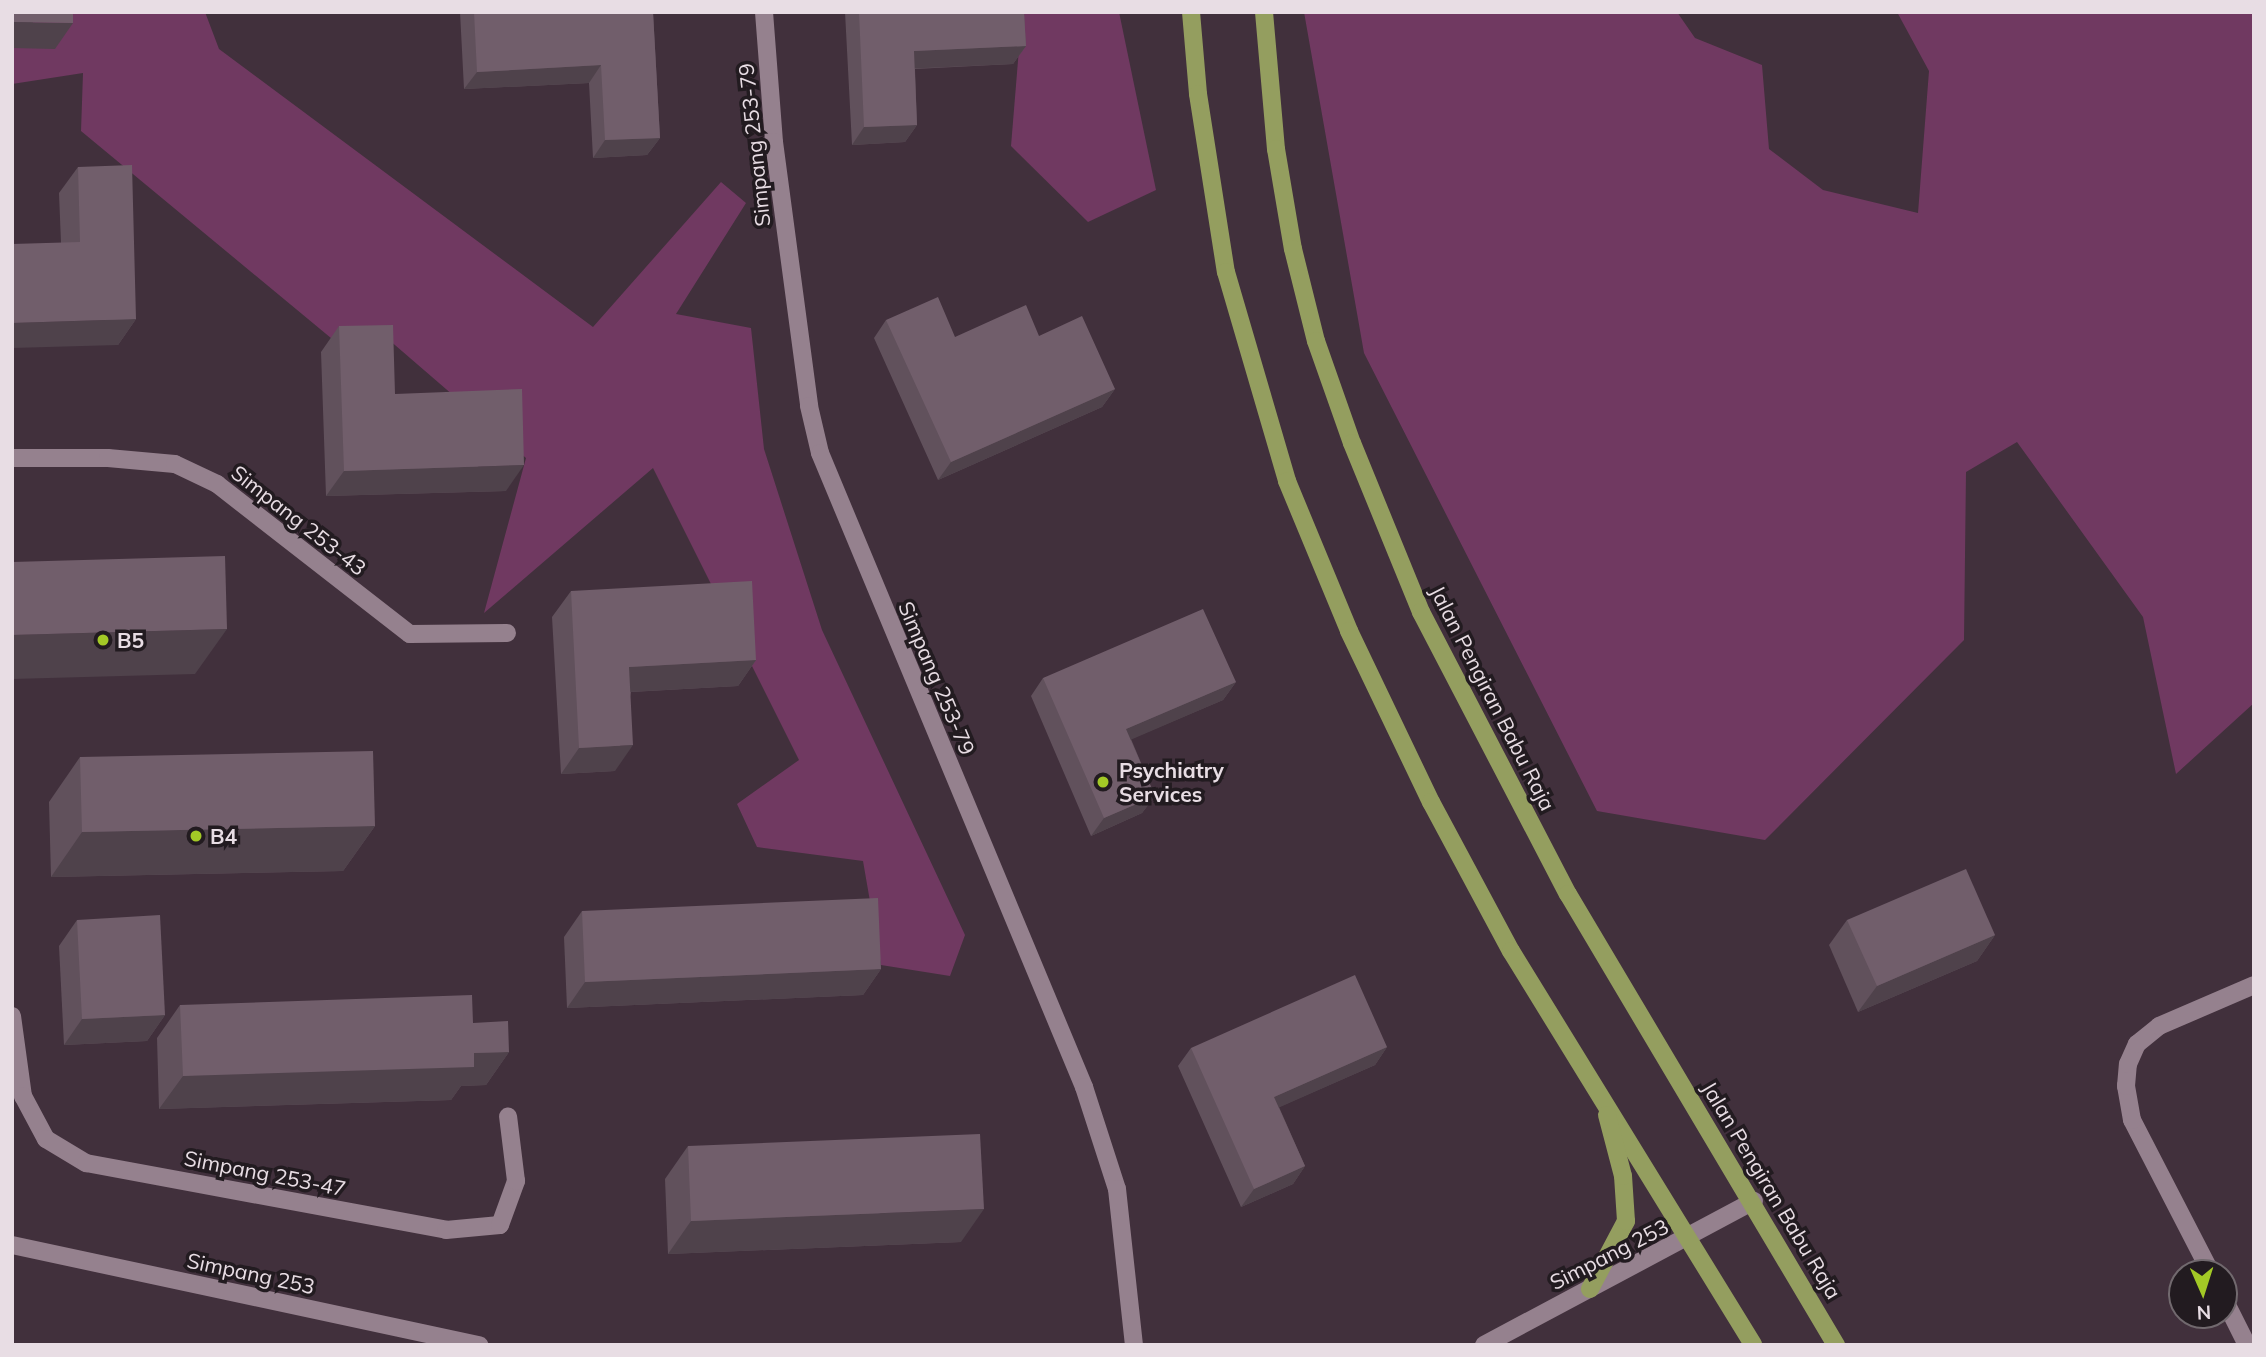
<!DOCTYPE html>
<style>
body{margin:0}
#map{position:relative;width:2266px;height:1357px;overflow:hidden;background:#41303c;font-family:Mulish,sans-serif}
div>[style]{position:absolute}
.green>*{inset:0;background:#703961}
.minor>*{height:18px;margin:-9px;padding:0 9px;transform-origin:9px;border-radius:9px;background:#95818e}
.major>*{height:18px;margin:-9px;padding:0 9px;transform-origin:9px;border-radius:9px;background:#949e5f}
.wall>*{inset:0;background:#61515c}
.shaded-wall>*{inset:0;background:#4f424b}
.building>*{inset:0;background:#715e6b}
.dots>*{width:19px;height:19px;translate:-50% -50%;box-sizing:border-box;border:4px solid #221b20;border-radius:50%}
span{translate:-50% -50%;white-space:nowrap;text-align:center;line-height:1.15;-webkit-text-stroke:7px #221b20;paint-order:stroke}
.street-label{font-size:21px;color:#e8dde4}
.poi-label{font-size:21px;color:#e8dde4;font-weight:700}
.left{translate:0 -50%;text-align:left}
.frame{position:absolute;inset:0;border:14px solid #e8dde4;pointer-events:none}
.north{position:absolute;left:2168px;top:1259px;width:70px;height:70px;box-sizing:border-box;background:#221b20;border:2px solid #71696e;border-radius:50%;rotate:177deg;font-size:19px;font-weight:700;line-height:28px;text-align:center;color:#e8dde4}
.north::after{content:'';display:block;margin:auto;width:24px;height:32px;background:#a3c926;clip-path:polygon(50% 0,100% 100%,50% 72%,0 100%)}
</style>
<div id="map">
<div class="green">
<div style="clip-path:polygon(47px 12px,205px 12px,219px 49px,593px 327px,721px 182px,746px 203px,676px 314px,751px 328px,764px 449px,822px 630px,965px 935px,950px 976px,881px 965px,863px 861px,757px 847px,737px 804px,799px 760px,653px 468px,484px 613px,526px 458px,381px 333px,343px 348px,81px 131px,83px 73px,12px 84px,12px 38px)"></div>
<div style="clip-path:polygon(1022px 12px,1119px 12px,1156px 190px,1088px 222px,1011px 146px)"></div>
<div style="clip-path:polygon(1304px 12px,1677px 12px,1695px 38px,1762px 65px,1769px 149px,1823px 190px,1918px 213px,1929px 71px,1897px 12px,2254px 12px,2254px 703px,2176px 774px,2143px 617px,2017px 442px,1966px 472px,1964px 640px,1765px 840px,1597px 811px,1364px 353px)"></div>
</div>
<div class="minor">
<div style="left:764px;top:12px;width:130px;rotate:85.6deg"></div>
<div style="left:774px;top:142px;width:266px;rotate:82.4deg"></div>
<div style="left:809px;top:406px;width:48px;rotate:76.8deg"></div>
<div style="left:820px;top:453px;width:687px;rotate:67.39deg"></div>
<div style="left:1084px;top:1087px;width:107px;rotate:72.1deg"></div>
<div style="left:1117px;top:1189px;width:157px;rotate:83.8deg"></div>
<div style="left:12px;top:458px;width:96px"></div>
<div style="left:108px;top:458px;width:67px;rotate:5.1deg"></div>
<div style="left:175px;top:464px;width:47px;rotate:25.5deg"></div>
<div style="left:217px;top:484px;width:244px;rotate:37.9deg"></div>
<div style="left:410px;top:634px;width:97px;rotate:-0.6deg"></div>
<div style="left:12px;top:1016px;width:81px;rotate:82.2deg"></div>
<div style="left:23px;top:1096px;width:49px;rotate:61.9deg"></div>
<div style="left:46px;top:1139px;width:47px;rotate:31deg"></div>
<div style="left:86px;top:1163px;width:366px;rotate:10.5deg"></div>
<div style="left:446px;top:1230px;width:54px;rotate:-5.3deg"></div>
<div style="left:500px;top:1225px;width:47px;rotate:-70deg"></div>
<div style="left:516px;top:1181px;width:65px;rotate:-97deg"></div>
<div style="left:12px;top:1245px;width:478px;rotate:12.1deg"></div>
<div style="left:2211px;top:1273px;width:172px;rotate:-117.3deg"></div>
<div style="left:2132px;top:1120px;width:35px;rotate:-100deg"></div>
<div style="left:2126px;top:1086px;width:22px;rotate:-85deg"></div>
<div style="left:2128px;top:1064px;width:22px;rotate:-66deg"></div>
<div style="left:2137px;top:1044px;width:28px;rotate:-39deg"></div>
<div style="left:2159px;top:1026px;width:103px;rotate:-23.3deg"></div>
<div style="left:2224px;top:1299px;width:51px;rotate:63.4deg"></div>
<div style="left:1484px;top:1345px;width:306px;rotate:-28.1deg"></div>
</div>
<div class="major">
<div style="left:1191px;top:12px;width:82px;rotate:85.1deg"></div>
<div style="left:1198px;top:94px;width:180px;rotate:81.1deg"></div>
<div style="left:1226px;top:272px;width:218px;rotate:73.7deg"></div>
<div style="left:1287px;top:481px;width:162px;rotate:67.5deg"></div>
<div style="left:1349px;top:631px;width:190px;rotate:64.4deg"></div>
<div style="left:1431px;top:802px;width:169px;rotate:61.8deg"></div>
<div style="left:1511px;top:951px;width:462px;rotate:58.4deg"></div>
<div style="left:1264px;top:12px;width:138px;rotate:85deg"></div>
<div style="left:1276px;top:149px;width:101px;rotate:80.4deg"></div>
<div style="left:1293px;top:249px;width:95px;rotate:76deg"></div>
<div style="left:1316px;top:341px;width:108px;rotate:70.6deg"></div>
<div style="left:1352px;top:443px;width:183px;rotate:67.8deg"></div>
<div style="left:1421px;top:612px;width:318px;rotate:62.5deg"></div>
<div style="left:1568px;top:894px;width:525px;rotate:59.28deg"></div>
<div style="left:1590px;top:1289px;width:77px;rotate:-62.1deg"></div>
<div style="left:1626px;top:1221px;width:45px;rotate:-93.8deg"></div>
<div style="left:1623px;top:1176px;width:63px;rotate:-104.7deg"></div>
</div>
<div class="wall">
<div style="clip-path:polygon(460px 12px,653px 12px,660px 138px,647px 155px,593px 158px,589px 83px,464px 89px)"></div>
<div style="clip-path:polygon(845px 12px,1024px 12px,1026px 46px,1013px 64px,915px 69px,917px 125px,905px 142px,852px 145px)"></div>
<div style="clip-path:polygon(78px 167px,136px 319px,118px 345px,61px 243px,59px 193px)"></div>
<div style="clip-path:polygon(886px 320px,955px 337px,1039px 336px,1115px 389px,1102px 407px,938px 480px,874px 338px)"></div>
<div style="clip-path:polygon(339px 326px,395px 394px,506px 491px,326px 496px,321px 352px)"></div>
<div style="clip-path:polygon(571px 591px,756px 660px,738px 686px,631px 692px,615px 771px,561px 774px,552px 617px)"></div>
<div style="clip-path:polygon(1043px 678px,1236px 682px,1223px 700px,1131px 739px,1155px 796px,1142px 813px,1091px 836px,1031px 696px)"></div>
<div style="clip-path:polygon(80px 757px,375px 826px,343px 871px,51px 877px,49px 802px)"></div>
<div style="clip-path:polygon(582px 911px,881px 969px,863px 995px,567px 1008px,564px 937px)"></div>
<div style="clip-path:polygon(77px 920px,165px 1015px,147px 1041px,64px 1045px,59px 946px)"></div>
<div style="clip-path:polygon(1847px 920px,1995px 935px,1977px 961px,1858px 1012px,1829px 945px)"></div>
<div style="clip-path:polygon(180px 1005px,473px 1023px,509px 1052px,486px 1085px,461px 1086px,451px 1100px,159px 1109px,157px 1038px)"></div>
<div style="clip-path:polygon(1387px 1047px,1375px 1065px,1279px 1107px,1305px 1166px,1293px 1184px,1241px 1207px,1178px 1066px,1191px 1048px)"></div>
<div style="clip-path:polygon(688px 1146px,961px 1242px,668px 1254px,665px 1179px)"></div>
</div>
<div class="shaded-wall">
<div style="clip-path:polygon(12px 22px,73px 23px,55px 49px,12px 48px)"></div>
<div style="clip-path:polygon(1026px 46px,1013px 64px,902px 69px,914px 51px)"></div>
<div style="clip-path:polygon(601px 65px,589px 83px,464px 89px,477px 72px)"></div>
<div style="clip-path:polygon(917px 125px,905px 142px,852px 145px,864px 127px)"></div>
<div style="clip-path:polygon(660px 138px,647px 155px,593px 158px,605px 140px)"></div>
<div style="clip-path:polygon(136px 319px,118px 345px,12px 348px,12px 323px)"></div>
<div style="clip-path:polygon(1115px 389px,1102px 407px,938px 480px,951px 462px)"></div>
<div style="clip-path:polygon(524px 465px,506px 491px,326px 496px,344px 471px)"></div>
<div style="clip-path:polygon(227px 629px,195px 674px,12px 679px,12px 635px)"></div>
<div style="clip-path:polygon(756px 660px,738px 686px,611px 693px,629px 667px)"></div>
<div style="clip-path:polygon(1236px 682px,1223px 700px,1114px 747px,1126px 729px)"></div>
<div style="clip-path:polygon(633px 745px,615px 771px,561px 774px,579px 748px)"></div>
<div style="clip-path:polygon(1155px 796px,1142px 813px,1091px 836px,1104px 818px)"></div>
<div style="clip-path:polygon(375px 826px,343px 871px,51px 877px,82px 832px)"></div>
<div style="clip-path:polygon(1995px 935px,1977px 961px,1858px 1012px,1877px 986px)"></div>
<div style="clip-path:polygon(881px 969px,863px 995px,567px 1008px,585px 982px)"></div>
<div style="clip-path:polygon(165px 1015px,147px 1041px,64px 1045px,82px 1019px)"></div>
<div style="clip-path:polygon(1387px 1047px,1375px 1065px,1262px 1115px,1274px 1097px)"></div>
<div style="clip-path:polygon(509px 1052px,486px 1085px,461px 1086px,451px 1100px,159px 1109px,183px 1076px,474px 1053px)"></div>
<div style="clip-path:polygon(1305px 1166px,1293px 1184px,1241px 1207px,1254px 1189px)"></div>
<div style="clip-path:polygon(984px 1209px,961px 1242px,668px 1254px,691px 1221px)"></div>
</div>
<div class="building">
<div style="clip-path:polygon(12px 12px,73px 12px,73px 23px,12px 22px)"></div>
<div style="clip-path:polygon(474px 12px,653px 12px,660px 138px,605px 140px,601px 65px,477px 72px)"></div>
<div style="clip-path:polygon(859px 12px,1024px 12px,1026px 46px,914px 51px,917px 125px,864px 127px)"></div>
<div style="clip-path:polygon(132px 165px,136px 319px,12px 323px,12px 244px,80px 242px,78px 167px)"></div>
<div style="clip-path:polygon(938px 297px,955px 337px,1026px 305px,1039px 336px,1082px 316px,1115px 389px,951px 462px,886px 320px)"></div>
<div style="clip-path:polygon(393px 325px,395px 394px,522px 389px,524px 465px,344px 471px,339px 326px)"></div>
<div style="clip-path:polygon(225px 556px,227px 629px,12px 635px,12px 562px)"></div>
<div style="clip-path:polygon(752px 581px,756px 660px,629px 667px,633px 745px,579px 748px,571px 591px)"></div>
<div style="clip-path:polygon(1203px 609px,1236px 682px,1126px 729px,1155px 796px,1104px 818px,1043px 678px)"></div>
<div style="clip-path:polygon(373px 751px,375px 826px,82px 832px,80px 757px)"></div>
<div style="clip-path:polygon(1966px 869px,1995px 935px,1877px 986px,1847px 920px)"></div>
<div style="clip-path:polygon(878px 898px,881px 969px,585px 982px,582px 911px)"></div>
<div style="clip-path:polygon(160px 915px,165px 1015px,82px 1019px,77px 920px)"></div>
<div style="clip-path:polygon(1355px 975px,1387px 1047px,1274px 1097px,1305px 1166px,1254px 1189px,1191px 1048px)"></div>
<div style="clip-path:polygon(472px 995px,473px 1023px,508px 1021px,509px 1052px,474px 1053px,474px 1067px,183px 1076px,180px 1005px)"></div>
<div style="clip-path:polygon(980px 1134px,984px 1209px,691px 1221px,688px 1146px)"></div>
</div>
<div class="dots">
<div style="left:103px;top:640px;background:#a3c926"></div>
<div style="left:1103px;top:782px;background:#a3c926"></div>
<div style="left:196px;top:836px;background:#a3c926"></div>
</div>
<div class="street-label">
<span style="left:754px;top:145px;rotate:-96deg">Simpang 253-79</span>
<span style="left:299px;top:520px;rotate:38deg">Simpang 253-43</span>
<span style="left:937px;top:678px;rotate:67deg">Simpang 253-79</span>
<span style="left:1493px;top:698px;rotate:63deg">Jalan Pengiran Babu Raja</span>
<span style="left:265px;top:1173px;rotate:11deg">Simpang 253-47</span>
<span style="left:1772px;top:1190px;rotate:59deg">Jalan Pengiran Babu Raja</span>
<span style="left:1609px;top:1254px;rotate:-27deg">Simpang 253</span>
<span style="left:251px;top:1273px;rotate:12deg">Simpang 253</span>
</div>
<div class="poi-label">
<span class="left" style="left:117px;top:640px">B5</span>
<span class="left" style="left:1119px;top:782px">Psychiatry<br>Services</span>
<span class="left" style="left:210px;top:836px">B4</span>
</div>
<div class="frame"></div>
<div class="north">N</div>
</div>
